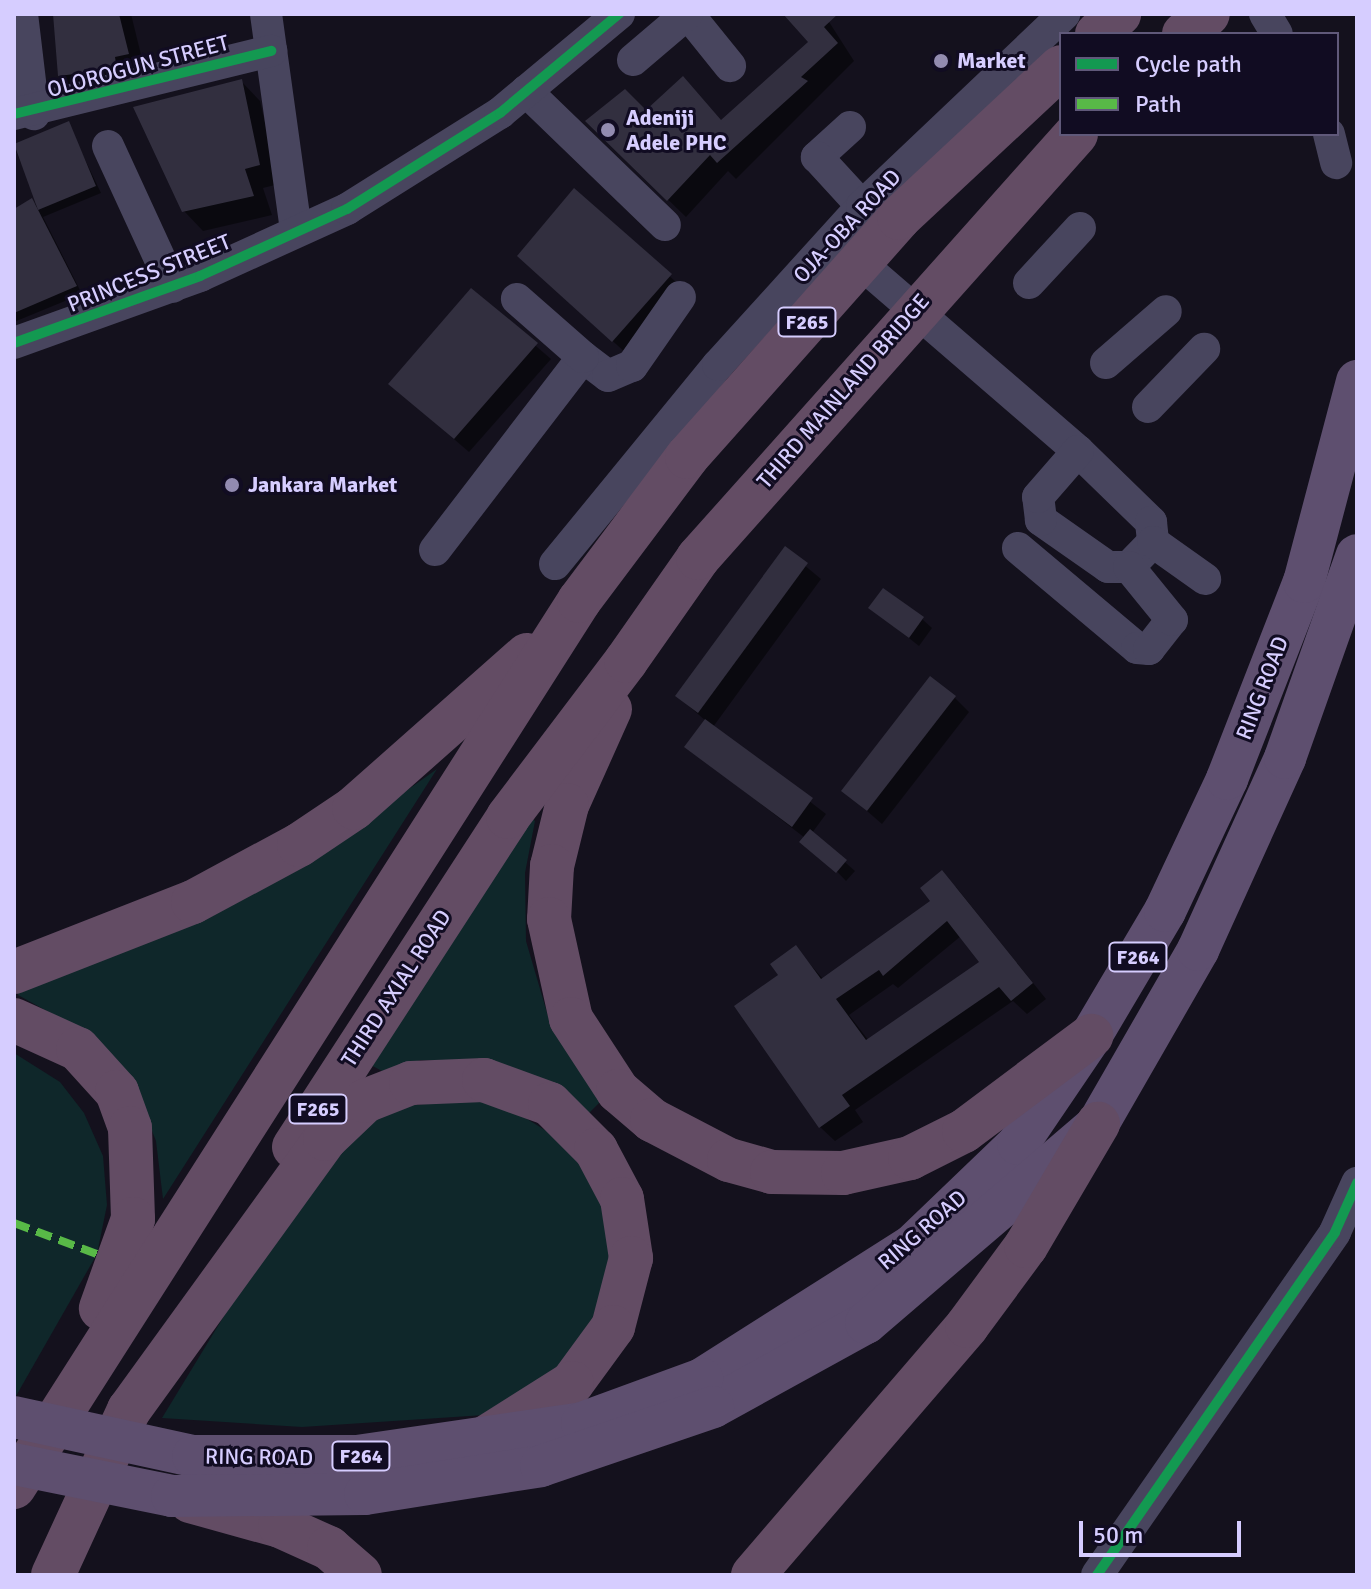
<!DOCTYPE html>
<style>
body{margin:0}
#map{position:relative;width:1371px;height:1589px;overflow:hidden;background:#14111d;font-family:Signika,sans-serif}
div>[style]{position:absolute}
.green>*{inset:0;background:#0f272a}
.shadow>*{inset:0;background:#0007}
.building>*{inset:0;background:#322f3f}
.minor>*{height:32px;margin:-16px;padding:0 16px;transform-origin:16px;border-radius:16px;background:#48455e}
.major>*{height:42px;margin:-21px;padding:0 21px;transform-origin:21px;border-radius:21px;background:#5e4f6f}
.highway>*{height:44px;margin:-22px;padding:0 22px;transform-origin:22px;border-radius:22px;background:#634c64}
.major-bridge>*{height:42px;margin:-21px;padding:0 21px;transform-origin:21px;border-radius:21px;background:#5e4f6f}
.highway-bridge>*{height:44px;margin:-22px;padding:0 22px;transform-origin:22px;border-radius:22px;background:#634c64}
.quiet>*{height:8px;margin-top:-4px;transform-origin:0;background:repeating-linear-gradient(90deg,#58b947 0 16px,transparent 0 24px)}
.cycleway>*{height:10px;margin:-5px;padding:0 5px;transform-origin:5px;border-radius:5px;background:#139951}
.dots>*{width:22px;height:22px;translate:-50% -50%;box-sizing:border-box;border:4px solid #110c22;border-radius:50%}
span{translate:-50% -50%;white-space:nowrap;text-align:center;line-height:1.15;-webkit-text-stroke:6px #110c22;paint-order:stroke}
.shield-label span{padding:2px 6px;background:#110c22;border:2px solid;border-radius:6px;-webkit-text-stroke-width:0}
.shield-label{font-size:20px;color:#d6cdff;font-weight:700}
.poi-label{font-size:22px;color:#d6cdff;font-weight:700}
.left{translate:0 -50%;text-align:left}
.street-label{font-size:22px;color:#d6cdff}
.frame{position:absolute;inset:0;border:16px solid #d6cdff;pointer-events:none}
.legend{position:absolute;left:1059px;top:32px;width:280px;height:104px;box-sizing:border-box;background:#110c22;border:2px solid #60597a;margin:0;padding:10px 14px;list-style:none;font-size:24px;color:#d6cdff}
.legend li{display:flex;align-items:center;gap:16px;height:40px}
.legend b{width:40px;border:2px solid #60597a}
.scale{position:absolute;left:1079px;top:1521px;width:162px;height:36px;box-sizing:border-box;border:4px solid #d6cdff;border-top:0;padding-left:10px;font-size:24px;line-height:28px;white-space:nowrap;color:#d6cdff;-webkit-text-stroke:6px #110c22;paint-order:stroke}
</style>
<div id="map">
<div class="green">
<div style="clip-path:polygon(437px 769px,163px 1199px,156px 1141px,137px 1093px,83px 1031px,18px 995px,21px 982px,341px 837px)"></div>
<div style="clip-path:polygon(526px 814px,535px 821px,525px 873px,526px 941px,550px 1023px,600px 1102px,587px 1115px,497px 1062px,421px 1060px,382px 1071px,367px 1063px)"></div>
<div style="clip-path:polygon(14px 1053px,60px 1082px,84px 1113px,103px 1156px,107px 1205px,97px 1254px,16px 1396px)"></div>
<div style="clip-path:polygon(475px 1100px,514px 1111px,553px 1135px,584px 1169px,604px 1211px,612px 1256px,588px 1345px,500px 1414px,302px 1427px,162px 1418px,300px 1191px,361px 1126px,402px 1106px)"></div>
</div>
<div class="shadow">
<div style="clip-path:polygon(55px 14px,131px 14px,145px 71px,77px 92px,59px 75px)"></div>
<div style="clip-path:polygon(786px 14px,824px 14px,854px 61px,736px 179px,728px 171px,686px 217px,588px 122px,646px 112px,722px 122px,811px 42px)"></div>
<div style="clip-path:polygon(241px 81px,260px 101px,279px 184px,263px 188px,272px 215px,203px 231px,184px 211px)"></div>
<div style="clip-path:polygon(68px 124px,101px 193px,43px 217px,82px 294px,14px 322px,14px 211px,32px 201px,40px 209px,14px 146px)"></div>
<div style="clip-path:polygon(574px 191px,685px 290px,627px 354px,534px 270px)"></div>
<div style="clip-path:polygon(471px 290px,551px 359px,469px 452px,390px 384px)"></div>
<div style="clip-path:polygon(785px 549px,821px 579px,713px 727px,826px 814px,812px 833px,855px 871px,846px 881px,805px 838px,687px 747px,706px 721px,677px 696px)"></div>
<div style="clip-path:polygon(871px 608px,922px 619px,932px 628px,919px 646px)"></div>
<div style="clip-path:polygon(955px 698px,969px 712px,882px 824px,844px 791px)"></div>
<div style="clip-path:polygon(evenodd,956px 887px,1046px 999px,1027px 1014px,1013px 1001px,855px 1110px,863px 1122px,835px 1141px,820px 1127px,781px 975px,796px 948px,823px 979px,956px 887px,961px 936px,982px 963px,869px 1041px,849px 1015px,893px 984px,898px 988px,961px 936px)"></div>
</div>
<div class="building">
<div style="clip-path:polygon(53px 14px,119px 14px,129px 54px,115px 57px,117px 69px,58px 76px)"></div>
<div style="clip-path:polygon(783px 14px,838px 14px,824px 27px,838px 43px,801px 77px,808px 81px,717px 163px,710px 155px,667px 201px,585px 121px,625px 89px,646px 110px,683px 76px,721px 120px,808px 42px)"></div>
<div style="clip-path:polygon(242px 79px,260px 165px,245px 169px,254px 196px,182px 212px,133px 107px)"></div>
<div style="clip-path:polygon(69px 121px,96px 186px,38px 210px,14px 144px)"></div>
<div style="clip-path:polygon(574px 188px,672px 274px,612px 342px,517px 256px)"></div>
<div style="clip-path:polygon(32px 198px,77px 286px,14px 313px,14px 209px)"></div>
<div style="clip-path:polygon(471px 288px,538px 343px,454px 439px,388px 384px)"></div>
<div style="clip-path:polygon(785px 546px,808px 563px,698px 713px,675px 696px)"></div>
<div style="clip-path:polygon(883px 588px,924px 617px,909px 638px,868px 608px)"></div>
<div style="clip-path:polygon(930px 676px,956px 696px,867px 811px,841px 791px)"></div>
<div style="clip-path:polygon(705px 719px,813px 798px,792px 827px,684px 747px)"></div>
<div style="clip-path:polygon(810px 829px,847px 860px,836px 873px,799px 842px)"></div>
<div style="clip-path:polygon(evenodd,942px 870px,1033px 983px,1011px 1001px,999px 987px,842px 1095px,850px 1106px,819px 1128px,734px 1006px,778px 975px,770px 964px,796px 945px,821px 979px,930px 901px,920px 888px,942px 870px,947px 921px,979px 962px,866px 1040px,836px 999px,879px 970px,883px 976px,947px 921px)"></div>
</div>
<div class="minor">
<div style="left:22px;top:14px;width:101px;rotate:83.2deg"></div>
<div style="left:266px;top:14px;width:219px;rotate:82.1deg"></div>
<div style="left:688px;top:14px;width:67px;rotate:51.1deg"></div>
<div style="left:1265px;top:14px;width:23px;rotate:59deg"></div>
<div style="left:633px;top:60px;width:71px;rotate:-40.4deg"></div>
<div style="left:526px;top:91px;width:193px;rotate:44deg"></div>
<div style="left:14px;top:114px;width:265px;rotate:-13.8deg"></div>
<div style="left:850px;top:127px;width:45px;rotate:137.7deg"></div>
<div style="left:817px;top:157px;width:67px;rotate:47.4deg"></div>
<div style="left:1329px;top:134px;width:30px;rotate:76deg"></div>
<div style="left:108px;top:146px;width:155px;rotate:65.3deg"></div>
<div style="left:844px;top:249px;width:309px;rotate:40.8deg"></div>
<div style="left:1078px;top:451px;width:102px;rotate:44.2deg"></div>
<div style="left:1151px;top:522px;width:20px;rotate:84deg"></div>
<div style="left:1153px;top:542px;width:35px;rotate:134deg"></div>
<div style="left:1129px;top:567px;width:21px;rotate:180deg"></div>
<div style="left:1108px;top:567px;width:82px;rotate:-145deg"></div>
<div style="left:1041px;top:520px;width:23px;rotate:-97deg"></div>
<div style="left:1038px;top:497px;width:61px;rotate:-49deg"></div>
<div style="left:1029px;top:283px;width:75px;rotate:-47.2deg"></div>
<div style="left:14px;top:343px;width:198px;rotate:-19.8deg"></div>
<div style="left:200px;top:276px;width:162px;rotate:-24.5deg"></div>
<div style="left:347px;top:209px;width:181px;rotate:-32.1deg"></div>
<div style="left:500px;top:113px;width:155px;rotate:-39.8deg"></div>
<div style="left:583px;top:357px;width:31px;rotate:37deg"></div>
<div style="left:608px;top:376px;width:26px;rotate:-23deg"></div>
<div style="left:632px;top:366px;width:84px;rotate:-55.2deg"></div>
<div style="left:1106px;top:363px;width:79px;rotate:-40.9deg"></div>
<div style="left:1148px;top:407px;width:81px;rotate:-46deg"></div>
<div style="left:1153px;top:542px;width:64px;rotate:35.4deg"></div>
<div style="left:1018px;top:548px;width:155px;rotate:40deg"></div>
<div style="left:1137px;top:648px;width:12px;rotate:5deg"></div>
<div style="left:1149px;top:649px;width:37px;rotate:-52deg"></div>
<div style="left:1172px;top:620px;width:68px;rotate:-129.1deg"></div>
<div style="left:435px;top:550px;width:243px;rotate:-52.5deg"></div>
<div style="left:583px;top:357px;width:88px;rotate:-138.7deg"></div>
<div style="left:555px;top:564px;width:257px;rotate:-50.7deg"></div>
<div style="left:718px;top:365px;width:215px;rotate:-47.8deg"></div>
<div style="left:862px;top:206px;width:279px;rotate:-43.5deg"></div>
<div style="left:1097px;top:1575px;width:417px;rotate:-55.2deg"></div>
<div style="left:1335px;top:1232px;width:54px;rotate:-65.8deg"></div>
</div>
<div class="major">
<div style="left:702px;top:1379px;width:250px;rotate:-32.4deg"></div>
<div style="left:913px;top:1245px;width:146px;rotate:-43.9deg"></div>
<div style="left:1018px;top:1144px;width:130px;rotate:-55.9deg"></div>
<div style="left:1091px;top:1036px;width:145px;rotate:-59.4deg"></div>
<div style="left:1165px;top:911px;width:146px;rotate:-64.8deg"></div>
<div style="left:1227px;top:779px;width:212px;rotate:-68.7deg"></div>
<div style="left:1304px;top:582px;width:208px;rotate:-75.2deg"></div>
<div style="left:713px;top:1407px;width:175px;rotate:-28.8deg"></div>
<div style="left:866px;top:1323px;width:306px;rotate:-40.6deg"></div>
<div style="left:1098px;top:1124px;width:201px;rotate:-60.1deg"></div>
<div style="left:1198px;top:950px;width:211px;rotate:-65.6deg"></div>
<div style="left:1285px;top:758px;width:215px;rotate:-70.5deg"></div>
</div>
<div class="highway">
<div style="left:1097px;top:34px;width:30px;rotate:-42deg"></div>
<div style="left:1184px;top:34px;width:31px;rotate:-40deg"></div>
<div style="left:610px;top:709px;width:105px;rotate:114.1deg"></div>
<div style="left:567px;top:805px;width:63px;rotate:103.8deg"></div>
<div style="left:552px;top:866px;width:53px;rotate:93.2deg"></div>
<div style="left:549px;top:919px;width:102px;rotate:77.6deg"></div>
<div style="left:571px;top:1019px;width:86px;rotate:56.9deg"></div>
<div style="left:618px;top:1091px;width:45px;rotate:40.5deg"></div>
<div style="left:652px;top:1120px;width:87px;rotate:27.5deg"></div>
<div style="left:729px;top:1160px;width:45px;rotate:15.6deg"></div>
<div style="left:772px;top:1172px;width:71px;rotate:0.8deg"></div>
<div style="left:843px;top:1173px;width:69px;rotate:-12.6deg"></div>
<div style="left:910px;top:1158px;width:60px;rotate:-26.6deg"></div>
<div style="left:964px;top:1131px;width:159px;rotate:-36.8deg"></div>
<div style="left:14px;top:972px;width:192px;rotate:-21.4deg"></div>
<div style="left:193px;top:902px;width:120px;rotate:-28.3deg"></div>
<div style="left:299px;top:845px;width:66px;rotate:-33.9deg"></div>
<div style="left:354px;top:808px;width:231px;rotate:-41.5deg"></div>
<div style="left:14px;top:1020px;width:70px;rotate:24.4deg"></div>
<div style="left:78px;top:1049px;width:58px;rotate:47.8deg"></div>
<div style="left:117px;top:1092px;width:38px;rotate:70deg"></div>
<div style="left:130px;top:1128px;width:91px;rotate:88.1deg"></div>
<div style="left:133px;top:1219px;width:95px;rotate:109.8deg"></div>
<div style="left:294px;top:1147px;width:393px;rotate:-57deg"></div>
<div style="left:508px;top:817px;width:196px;rotate:-52.9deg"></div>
<div style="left:14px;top:1487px;width:1051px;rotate:-57.47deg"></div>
<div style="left:190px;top:1501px;width:93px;rotate:15.5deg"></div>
<div style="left:280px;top:1526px;width:54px;rotate:24.2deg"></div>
<div style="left:329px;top:1548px;width:41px;rotate:41.1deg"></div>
<div style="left:53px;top:1575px;width:182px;rotate:-65.3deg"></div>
<div style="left:129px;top:1410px;width:334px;rotate:-54.1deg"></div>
<div style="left:325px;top:1139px;width:55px;rotate:-43.5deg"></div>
<div style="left:365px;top:1101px;width:49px;rotate:-21.4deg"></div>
<div style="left:411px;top:1083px;width:73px;rotate:-2.4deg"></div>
<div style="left:484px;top:1080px;width:70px;rotate:20deg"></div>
<div style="left:550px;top:1104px;width:65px;rotate:45deg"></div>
<div style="left:596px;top:1150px;width:55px;rotate:62deg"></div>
<div style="left:622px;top:1199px;width:60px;rotate:81.3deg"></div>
<div style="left:631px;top:1258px;width:71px;rotate:104.6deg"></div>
<div style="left:613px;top:1327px;width:69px;rotate:126.2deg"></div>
<div style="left:572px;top:1383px;width:103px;rotate:147.7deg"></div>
<div style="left:753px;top:1575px;width:328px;rotate:-49.3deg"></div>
<div style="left:967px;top:1326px;width:99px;rotate:-53.6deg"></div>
<div style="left:1026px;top:1246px;width:142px;rotate:-59.5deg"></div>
</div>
<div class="major-bridge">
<div style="left:14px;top:1417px;width:183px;rotate:12.3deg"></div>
<div style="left:193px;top:1456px;width:164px"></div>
<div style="left:357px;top:1456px;width:227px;rotate:-8.3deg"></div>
<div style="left:582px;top:1423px;width:128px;rotate:-20.1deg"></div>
<div style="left:14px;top:1464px;width:161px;rotate:11.4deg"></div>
<div style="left:172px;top:1496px;width:193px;rotate:-0.6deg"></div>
<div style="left:365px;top:1494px;width:178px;rotate:-9deg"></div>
<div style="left:541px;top:1466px;width:182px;rotate:-18.9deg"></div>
</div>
<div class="highway-bridge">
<div style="left:579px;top:601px;width:180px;rotate:-53.1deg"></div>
<div style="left:687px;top:457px;width:319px;rotate:-48.4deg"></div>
<div style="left:899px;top:218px;width:221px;rotate:-43deg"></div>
<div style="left:626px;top:661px;width:126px;rotate:-55deg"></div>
<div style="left:698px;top:558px;width:568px;rotate:-48.28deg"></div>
</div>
<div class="quiet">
<div style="left:14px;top:1223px;width:89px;rotate:20.5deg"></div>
</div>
<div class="cycleway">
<div style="left:14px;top:114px;width:265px;rotate:-13.8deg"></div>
<div style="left:14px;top:343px;width:198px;rotate:-19.8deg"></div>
<div style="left:200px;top:276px;width:162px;rotate:-24.5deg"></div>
<div style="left:347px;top:209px;width:181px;rotate:-32.1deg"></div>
<div style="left:500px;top:113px;width:155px;rotate:-39.8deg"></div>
<div style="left:1097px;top:1575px;width:417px;rotate:-55.2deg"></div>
<div style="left:1335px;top:1232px;width:54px;rotate:-65.8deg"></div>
</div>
<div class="dots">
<div style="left:941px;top:61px;background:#928bb0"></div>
<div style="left:608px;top:130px;background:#928bb0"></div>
<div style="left:232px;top:485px;background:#928bb0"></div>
</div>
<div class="shield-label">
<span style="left:807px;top:322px">F265</span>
<span style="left:1138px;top:957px">F264</span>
<span style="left:318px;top:1109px">F265</span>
<span style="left:361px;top:1456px">F264</span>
</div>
<div class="poi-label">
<span class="left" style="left:957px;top:61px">Market</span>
<span class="left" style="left:626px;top:130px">Adeniji<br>Adele PHC</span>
<span class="left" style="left:248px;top:485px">Jankara Market</span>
</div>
<div class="street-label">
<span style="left:138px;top:66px;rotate:-15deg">OLOROGUN STREET</span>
<span style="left:847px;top:226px;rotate:-47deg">OJA-OBA ROAD</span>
<span style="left:149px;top:273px;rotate:-22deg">PRINCESS STREET</span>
<span style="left:843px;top:391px;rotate:-49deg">THIRD MAINLAND BRIDGE</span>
<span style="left:1262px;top:688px;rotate:-69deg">RING ROAD</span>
<span style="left:396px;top:988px;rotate:-57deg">THIRD AXIAL ROAD</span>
<span style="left:922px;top:1230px;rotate:-41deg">RING ROAD</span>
<span style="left:259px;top:1457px;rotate:1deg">RING ROAD</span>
</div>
<div class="frame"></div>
<ul class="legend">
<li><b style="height:10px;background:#139951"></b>Cycle path</li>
<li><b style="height:10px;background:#58b947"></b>Path</li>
</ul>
<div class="scale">50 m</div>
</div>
